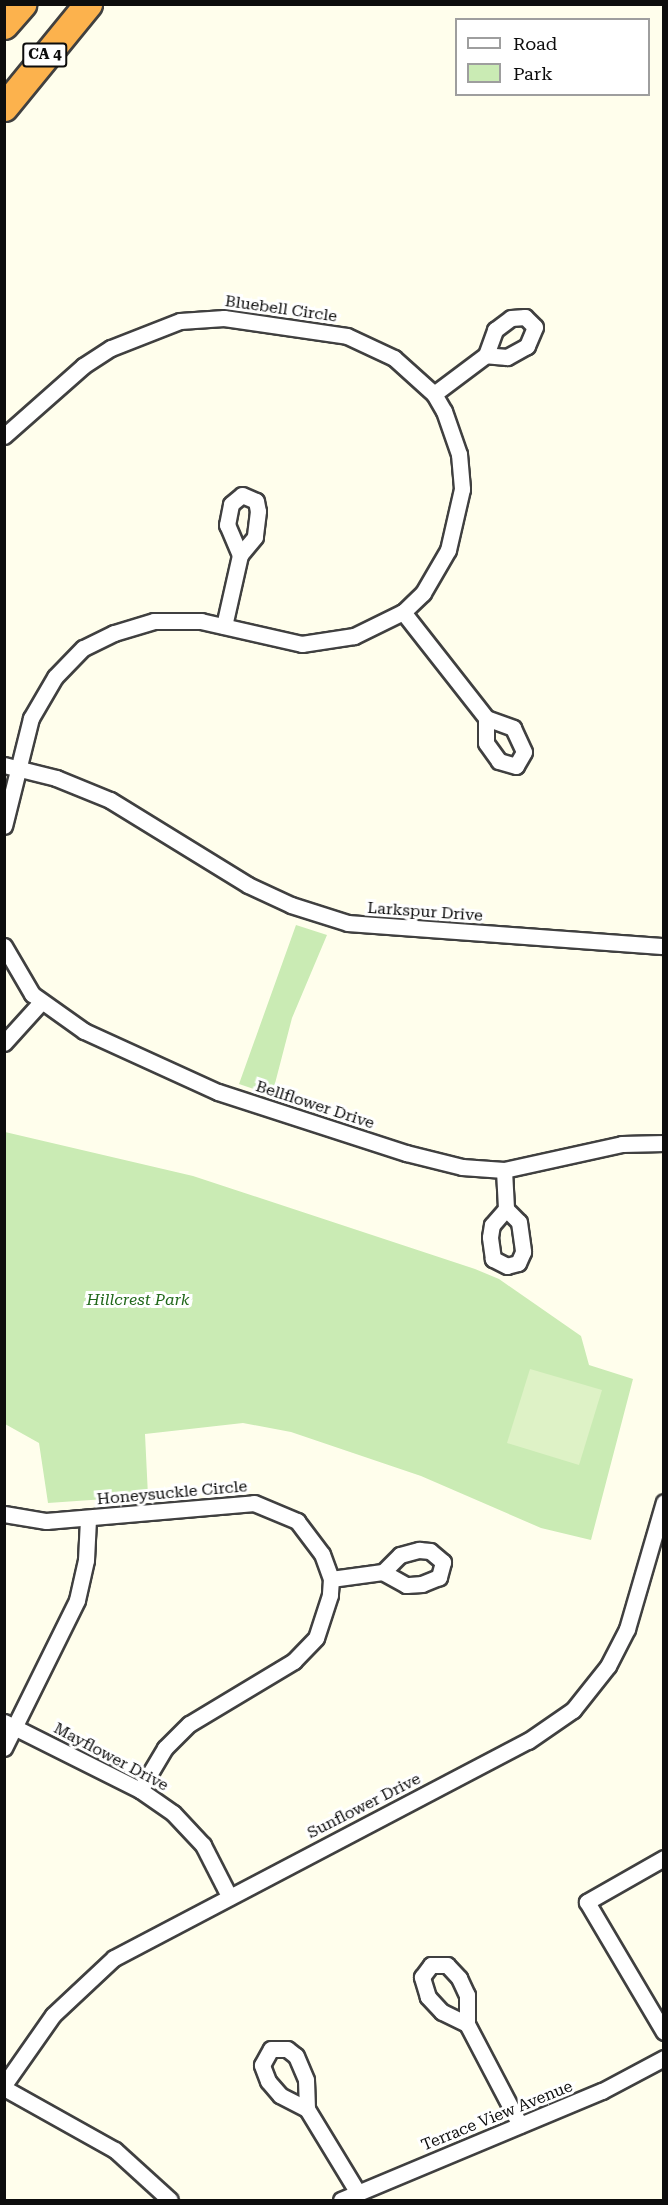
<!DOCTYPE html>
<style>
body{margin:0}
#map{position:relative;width:668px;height:2205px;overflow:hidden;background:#fffeec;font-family:"Roboto Serif",serif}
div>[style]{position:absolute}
.green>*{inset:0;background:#caebb4}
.pitch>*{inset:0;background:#def2c6}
.roads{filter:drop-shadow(2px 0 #404040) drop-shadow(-2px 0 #404040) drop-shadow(0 2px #404040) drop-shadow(0 -2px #404040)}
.street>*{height:15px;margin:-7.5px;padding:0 7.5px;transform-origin:7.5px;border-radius:7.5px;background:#fff}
.highway>*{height:27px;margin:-13.5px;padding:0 13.5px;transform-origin:13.5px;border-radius:13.5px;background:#fcb24d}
span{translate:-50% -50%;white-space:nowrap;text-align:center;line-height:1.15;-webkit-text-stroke:6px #fff;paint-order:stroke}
.shield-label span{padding:2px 4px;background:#fff;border:2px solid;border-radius:4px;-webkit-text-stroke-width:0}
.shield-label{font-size:15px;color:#0d0d0d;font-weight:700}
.street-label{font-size:16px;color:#0d0d0d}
.park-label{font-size:16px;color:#21681a;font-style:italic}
.frame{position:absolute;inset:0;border:6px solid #0d0d0d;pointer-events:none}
.legend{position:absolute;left:455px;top:18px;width:195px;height:78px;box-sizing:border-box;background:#fff;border:2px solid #9e9e9e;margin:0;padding:8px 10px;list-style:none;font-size:18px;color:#0d0d0d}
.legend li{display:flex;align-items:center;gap:12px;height:30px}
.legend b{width:30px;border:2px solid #9e9e9e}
</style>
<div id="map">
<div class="green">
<div style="clip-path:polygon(296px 925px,327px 935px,292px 1018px,272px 1095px,239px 1084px)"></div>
<div style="clip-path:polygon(5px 1132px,193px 1176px,475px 1269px,499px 1279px,581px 1336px,589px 1365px,633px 1379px,591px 1540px,541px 1528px,421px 1476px,291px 1432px,243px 1423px,145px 1434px,148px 1496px,48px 1503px,39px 1443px,5px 1424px)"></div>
</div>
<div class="pitch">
<div style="clip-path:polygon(530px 1369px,602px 1390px,579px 1465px,507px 1443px)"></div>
</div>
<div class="roads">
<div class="street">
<div style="left:525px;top:317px;width:14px;rotate:45deg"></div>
<div style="left:535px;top:327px;width:21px;rotate:113deg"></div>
<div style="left:527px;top:346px;width:23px;rotate:151deg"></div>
<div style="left:507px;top:357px;width:21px;rotate:-175deg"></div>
<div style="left:486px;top:355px;width:27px;rotate:-70deg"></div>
<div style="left:495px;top:330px;width:20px;rotate:-37deg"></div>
<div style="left:511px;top:318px;width:14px;rotate:-4deg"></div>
<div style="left:434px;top:394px;width:65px;rotate:-36.9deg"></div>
<div style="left:4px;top:436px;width:106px;rotate:-41.5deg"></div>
<div style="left:83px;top:366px;width:33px;rotate:-33deg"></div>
<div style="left:111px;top:348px;width:74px;rotate:-21.4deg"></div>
<div style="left:180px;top:321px;width:44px;rotate:-3.9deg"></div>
<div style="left:224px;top:318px;width:124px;rotate:8.3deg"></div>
<div style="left:347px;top:336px;width:52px;rotate:25.1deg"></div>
<div style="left:394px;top:358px;width:54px;rotate:42deg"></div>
<div style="left:434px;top:394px;width:20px;rotate:60deg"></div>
<div style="left:444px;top:411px;width:46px;rotate:70.8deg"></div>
<div style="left:459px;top:454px;width:35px;rotate:85deg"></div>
<div style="left:462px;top:489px;width:63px;rotate:102.9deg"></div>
<div style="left:448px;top:550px;width:50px;rotate:120.2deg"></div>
<div style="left:423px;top:593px;width:28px;rotate:136deg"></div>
<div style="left:403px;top:612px;width:55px;rotate:153.9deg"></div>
<div style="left:354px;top:636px;width:53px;rotate:171.3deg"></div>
<div style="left:302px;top:644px;width:104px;rotate:-167.2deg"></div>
<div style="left:201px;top:621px;width:47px;rotate:180deg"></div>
<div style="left:154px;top:621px;width:42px;rotate:163.3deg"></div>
<div style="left:114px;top:633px;width:34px;rotate:154deg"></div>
<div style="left:83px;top:648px;width:40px;rotate:134deg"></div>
<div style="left:55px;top:677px;width:48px;rotate:120.3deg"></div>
<div style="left:31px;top:718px;width:111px;rotate:104deg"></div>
<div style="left:242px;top:495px;width:15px;rotate:23deg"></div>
<div style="left:256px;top:501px;width:10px;rotate:79deg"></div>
<div style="left:258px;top:511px;width:26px;rotate:97deg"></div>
<div style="left:255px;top:537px;width:23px;rotate:130deg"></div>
<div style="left:240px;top:555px;width:33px;rotate:-113deg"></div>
<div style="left:227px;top:525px;width:21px;rotate:-79deg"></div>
<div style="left:231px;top:504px;width:14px;rotate:-39deg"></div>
<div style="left:403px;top:612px;width:135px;rotate:51.9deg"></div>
<div style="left:224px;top:626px;width:73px;rotate:-77.3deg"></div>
<div style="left:486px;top:718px;width:29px;rotate:20deg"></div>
<div style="left:513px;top:728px;width:26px;rotate:65deg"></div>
<div style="left:524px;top:752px;width:16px;rotate:120deg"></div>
<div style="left:516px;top:766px;width:18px;rotate:-164deg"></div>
<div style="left:499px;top:761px;width:22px;rotate:-126deg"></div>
<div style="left:486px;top:743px;width:25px;rotate:-90deg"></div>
<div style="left:4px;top:765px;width:54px;rotate:14deg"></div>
<div style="left:56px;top:778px;width:58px;rotate:22.2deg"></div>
<div style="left:110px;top:800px;width:162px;rotate:31.6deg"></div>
<div style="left:248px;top:885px;width:47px;rotate:24.9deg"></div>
<div style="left:291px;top:905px;width:60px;rotate:17.5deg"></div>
<div style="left:348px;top:923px;width:317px;rotate:4.2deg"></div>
<div style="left:4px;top:946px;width:56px;rotate:59.7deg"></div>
<div style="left:32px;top:994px;width:64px;rotate:35.4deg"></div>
<div style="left:84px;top:1031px;width:147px;rotate:24.5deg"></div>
<div style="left:218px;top:1092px;width:198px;rotate:18deg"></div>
<div style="left:406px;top:1153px;width:58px;rotate:14deg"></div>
<div style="left:462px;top:1167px;width:42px;rotate:4.1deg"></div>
<div style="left:504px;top:1170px;width:121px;rotate:-12.4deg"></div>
<div style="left:622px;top:1144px;width:42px;rotate:-1.4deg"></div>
<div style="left:4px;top:1043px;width:55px;rotate:-47.9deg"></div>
<div style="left:504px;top:1170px;width:39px;rotate:87deg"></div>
<div style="left:506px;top:1209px;width:18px;rotate:45deg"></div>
<div style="left:519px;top:1222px;width:30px;rotate:82deg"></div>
<div style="left:523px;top:1252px;width:12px;rotate:114deg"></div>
<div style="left:518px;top:1263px;width:11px;rotate:165deg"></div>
<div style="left:507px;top:1266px;width:16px;rotate:-153deg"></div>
<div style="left:493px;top:1259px;width:22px;rotate:-98deg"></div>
<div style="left:490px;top:1237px;width:12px;rotate:-81deg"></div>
<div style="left:492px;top:1225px;width:21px;rotate:-49deg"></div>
<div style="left:4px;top:1514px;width:43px;rotate:9.5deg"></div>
<div style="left:46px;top:1521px;width:209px;rotate:-4.9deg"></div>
<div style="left:254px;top:1503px;width:47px;rotate:22.7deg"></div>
<div style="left:297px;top:1521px;width:41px;rotate:52.9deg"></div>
<div style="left:322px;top:1554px;width:27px;rotate:70deg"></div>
<div style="left:331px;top:1579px;width:16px;rotate:94deg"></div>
<div style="left:330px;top:1595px;width:45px;rotate:108deg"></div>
<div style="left:316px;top:1638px;width:32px;rotate:134deg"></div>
<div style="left:294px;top:1661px;width:122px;rotate:149deg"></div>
<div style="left:189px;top:1724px;width:34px;rotate:135deg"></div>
<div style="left:165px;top:1748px;width:49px;rotate:120.8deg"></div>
<div style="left:331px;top:1579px;width:52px;rotate:-7.7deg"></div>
<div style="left:383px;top:1572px;width:24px;rotate:-45deg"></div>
<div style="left:400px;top:1555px;width:20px;rotate:-15deg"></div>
<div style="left:419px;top:1550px;width:11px;rotate:5deg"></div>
<div style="left:430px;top:1551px;width:17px;rotate:40deg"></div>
<div style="left:443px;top:1562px;width:16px;rotate:105deg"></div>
<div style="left:439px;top:1577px;width:18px;rotate:158deg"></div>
<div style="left:422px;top:1584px;width:16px;rotate:176deg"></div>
<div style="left:406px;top:1585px;width:26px;rotate:-151deg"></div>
<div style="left:4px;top:1722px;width:152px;rotate:26.6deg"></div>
<div style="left:140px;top:1790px;width:40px;rotate:34.9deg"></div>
<div style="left:173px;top:1813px;width:44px;rotate:46.8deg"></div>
<div style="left:203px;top:1845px;width:57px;rotate:63deg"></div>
<div style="left:4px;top:1748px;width:165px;rotate:-63.7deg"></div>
<div style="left:77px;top:1600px;width:41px;rotate:-77.3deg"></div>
<div style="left:86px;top:1560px;width:41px;rotate:-87.2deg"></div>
<div style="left:664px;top:1858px;width:89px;rotate:150.3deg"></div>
<div style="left:587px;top:1902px;width:151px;rotate:59.4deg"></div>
<div style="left:467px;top:2024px;width:28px;rotate:-154deg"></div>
<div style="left:442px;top:2012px;width:21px;rotate:-133deg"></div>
<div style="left:428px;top:1997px;width:21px;rotate:-107deg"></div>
<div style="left:422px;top:1977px;width:15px;rotate:-53deg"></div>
<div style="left:431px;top:1965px;width:16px"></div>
<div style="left:447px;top:1965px;width:18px;rotate:47deg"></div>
<div style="left:459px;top:1978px;width:19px;rotate:65deg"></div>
<div style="left:467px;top:1995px;width:29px;rotate:90deg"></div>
<div style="left:467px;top:2024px;width:114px;rotate:62.3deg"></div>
<div style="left:4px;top:2085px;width:85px;rotate:-55deg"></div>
<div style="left:53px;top:2015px;width:83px;rotate:-43.1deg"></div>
<div style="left:114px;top:1958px;width:467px;rotate:-27.7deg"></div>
<div style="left:528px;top:1741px;width:55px;rotate:-34.6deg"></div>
<div style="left:573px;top:1710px;width:56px;rotate:-51.5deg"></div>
<div style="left:608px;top:1666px;width:42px;rotate:-62.8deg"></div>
<div style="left:627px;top:1629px;width:132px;rotate:-73.8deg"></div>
<div style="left:4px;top:2088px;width:127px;rotate:29.2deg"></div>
<div style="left:115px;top:2150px;width:74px;rotate:42.3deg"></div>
<div style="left:307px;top:2109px;width:30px;rotate:-153deg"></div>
<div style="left:280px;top:2095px;width:18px;rotate:-131deg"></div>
<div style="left:268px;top:2081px;width:17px;rotate:-111deg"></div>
<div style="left:262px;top:2065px;width:18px;rotate:-61deg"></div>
<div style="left:271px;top:2049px;width:16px"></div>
<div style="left:287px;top:2049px;width:11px;rotate:38deg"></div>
<div style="left:296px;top:2056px;width:26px;rotate:67deg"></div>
<div style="left:306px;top:2080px;width:29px;rotate:88deg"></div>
<div style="left:307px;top:2109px;width:98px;rotate:58.7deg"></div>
<div style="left:341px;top:2200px;width:283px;rotate:-22.7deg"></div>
<div style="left:602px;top:2091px;width:70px;rotate:-28deg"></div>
</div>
<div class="highway">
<div style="left:4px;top:25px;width:28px;rotate:-49deg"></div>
<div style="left:4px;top:107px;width:133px;rotate:-50.8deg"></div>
</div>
</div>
<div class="shield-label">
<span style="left:45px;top:55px">CA 4</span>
</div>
<div class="street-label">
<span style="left:281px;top:309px;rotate:8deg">Bluebell Circle</span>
<span style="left:425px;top:912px;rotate:4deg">Larkspur Drive</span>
<span style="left:315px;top:1105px;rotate:18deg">Bellflower Drive</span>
<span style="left:172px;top:1493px;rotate:-5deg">Honeysuckle Circle</span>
<span style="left:111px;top:1757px;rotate:28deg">Mayflower Drive</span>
<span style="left:364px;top:1806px;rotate:-27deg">Sunflower Drive</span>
<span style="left:497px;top:2116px;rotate:-22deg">Terrace View Avenue</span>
</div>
<div class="park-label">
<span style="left:138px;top:1300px">Hillcrest Park</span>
</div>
<div class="frame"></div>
<ul class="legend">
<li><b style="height:8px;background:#fff"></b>Road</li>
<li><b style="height:16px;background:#caebb4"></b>Park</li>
</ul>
</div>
